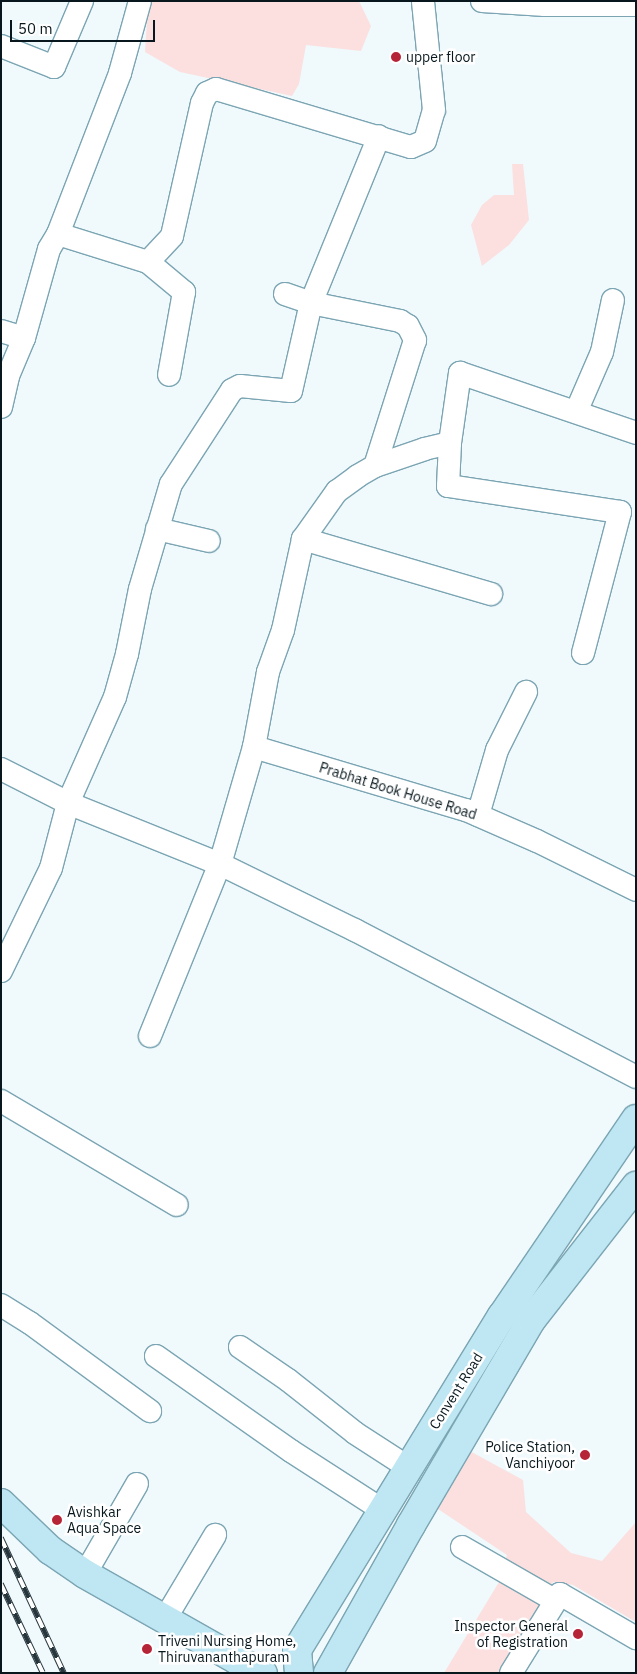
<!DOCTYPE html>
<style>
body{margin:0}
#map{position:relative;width:637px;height:1674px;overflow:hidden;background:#f0f9fc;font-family:"IBM Plex Sans",sans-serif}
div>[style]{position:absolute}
.green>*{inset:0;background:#fbe0df}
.roads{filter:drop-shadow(1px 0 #7ba5b3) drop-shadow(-1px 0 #7ba5b3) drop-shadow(0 1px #7ba5b3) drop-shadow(0 -1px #7ba5b3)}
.street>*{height:22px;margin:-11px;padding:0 11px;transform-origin:11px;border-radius:11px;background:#fff}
.secondary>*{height:28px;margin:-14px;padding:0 14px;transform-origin:14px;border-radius:14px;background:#bee7f3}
.rail>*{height:5.5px;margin-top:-2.75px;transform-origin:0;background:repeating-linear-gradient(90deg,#fff 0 11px,#27363c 0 22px);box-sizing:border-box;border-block:1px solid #27363c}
.dots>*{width:14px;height:14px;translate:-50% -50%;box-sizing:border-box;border:2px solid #fff;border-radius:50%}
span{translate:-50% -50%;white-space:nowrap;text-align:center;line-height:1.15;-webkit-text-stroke:5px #fff;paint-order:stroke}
.poi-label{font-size:14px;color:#07171d}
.left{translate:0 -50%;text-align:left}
.right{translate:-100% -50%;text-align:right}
.street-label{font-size:14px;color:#07171d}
.frame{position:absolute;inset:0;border:2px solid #07171d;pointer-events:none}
.scale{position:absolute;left:10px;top:20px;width:145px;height:22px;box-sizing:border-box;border:2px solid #07171d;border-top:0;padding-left:6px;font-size:15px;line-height:18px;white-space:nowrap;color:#07171d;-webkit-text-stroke:4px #fff;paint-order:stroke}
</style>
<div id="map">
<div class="green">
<div style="clip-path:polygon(151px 1px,359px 1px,371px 26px,361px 51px,306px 45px,299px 84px,292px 96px,180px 72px,145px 52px,148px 5px)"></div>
<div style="clip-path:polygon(512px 164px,523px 164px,529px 220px,509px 245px,482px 266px,471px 225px,482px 205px,494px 195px,514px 195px)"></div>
<div style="clip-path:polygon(468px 1450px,523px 1480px,526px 1512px,571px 1553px,602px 1561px,636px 1522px,636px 1622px,573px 1585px,553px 1582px,500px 1673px,444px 1673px,499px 1582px,507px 1555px,438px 1509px,450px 1474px)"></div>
</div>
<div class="roads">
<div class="street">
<div style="left:482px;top:1px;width:63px;rotate:3.6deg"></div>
<div style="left:545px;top:5px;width:91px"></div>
<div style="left:1px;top:46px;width:57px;rotate:21.6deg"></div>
<div style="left:54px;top:67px;width:72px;rotate:-67deg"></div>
<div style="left:58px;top:234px;width:173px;rotate:-68.9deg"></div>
<div style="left:120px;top:73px;width:75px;rotate:-74.5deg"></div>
<div style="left:148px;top:262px;width:47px;rotate:39.8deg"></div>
<div style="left:184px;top:292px;width:84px;rotate:100.2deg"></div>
<div style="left:285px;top:294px;width:28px;rotate:19deg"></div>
<div style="left:311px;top:303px;width:91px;rotate:11.4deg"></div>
<div style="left:400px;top:321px;width:9px;rotate:32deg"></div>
<div style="left:408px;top:326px;width:16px;rotate:63deg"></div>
<div style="left:415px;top:340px;width:132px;rotate:107.6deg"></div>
<div style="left:1px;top:331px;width:24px;rotate:17deg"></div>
<div style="left:1px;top:407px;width:32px;rotate:-77deg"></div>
<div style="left:8px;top:376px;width:41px;rotate:-67.2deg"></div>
<div style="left:24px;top:338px;width:92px;rotate:-74.3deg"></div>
<div style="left:49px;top:249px;width:17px;rotate:-59deg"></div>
<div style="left:58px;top:234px;width:94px;rotate:17.3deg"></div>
<div style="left:148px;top:262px;width:35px;rotate:-47deg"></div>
<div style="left:172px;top:236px;width:136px;rotate:-77.3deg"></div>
<div style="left:202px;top:103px;width:11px;rotate:-63deg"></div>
<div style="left:207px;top:93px;width:10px;rotate:-24deg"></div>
<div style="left:216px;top:89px;width:203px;rotate:16.6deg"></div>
<div style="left:411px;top:147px;width:15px;rotate:-23deg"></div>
<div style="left:425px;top:141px;width:32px;rotate:-74deg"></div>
<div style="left:434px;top:110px;width:110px;rotate:-95.8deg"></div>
<div style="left:576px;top:412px;width:65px;rotate:-66.6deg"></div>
<div style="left:602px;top:352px;width:53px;rotate:-78.1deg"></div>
<div style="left:450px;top:443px;width:26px;rotate:167deg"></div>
<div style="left:425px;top:449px;width:53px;rotate:161.2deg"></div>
<div style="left:375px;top:466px;width:20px;rotate:150deg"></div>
<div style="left:358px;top:476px;width:26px;rotate:144deg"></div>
<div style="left:337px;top:491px;width:59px;rotate:125.3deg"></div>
<div style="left:303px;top:539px;width:93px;rotate:102.4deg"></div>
<div style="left:283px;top:630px;width:45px;rotate:109.7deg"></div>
<div style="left:268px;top:672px;width:76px;rotate:100.6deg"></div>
<div style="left:254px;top:747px;width:221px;rotate:16.6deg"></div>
<div style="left:466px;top:810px;width:77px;rotate:23.6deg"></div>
<div style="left:537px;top:841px;width:110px;rotate:26.3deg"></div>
<div style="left:157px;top:529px;width:53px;rotate:13deg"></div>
<div style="left:303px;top:539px;width:196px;rotate:16.3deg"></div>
<div style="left:583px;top:653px;width:146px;rotate:-75.3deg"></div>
<div style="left:620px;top:512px;width:174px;rotate:-171.4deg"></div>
<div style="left:448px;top:486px;width:43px;rotate:-87.3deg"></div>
<div style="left:450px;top:443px;width:71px;rotate:-81.9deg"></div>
<div style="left:460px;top:373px;width:186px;rotate:18.8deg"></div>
<div style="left:1px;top:769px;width:75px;rotate:26.9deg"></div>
<div style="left:68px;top:803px;width:164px;rotate:21.9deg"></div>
<div style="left:220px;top:864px;width:150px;rotate:26.1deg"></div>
<div style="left:355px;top:930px;width:317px;rotate:27.6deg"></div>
<div style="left:478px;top:815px;width:68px;rotate:-73.7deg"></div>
<div style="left:497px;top:750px;width:65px;rotate:-63.4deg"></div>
<div style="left:1px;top:971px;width:114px;rotate:-64.1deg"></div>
<div style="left:51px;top:868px;width:67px;rotate:-75.3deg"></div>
<div style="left:68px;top:803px;width:116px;rotate:-66.1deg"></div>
<div style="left:115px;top:697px;width:45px;rotate:-74.4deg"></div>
<div style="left:127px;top:654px;width:66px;rotate:-78.7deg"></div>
<div style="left:140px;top:589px;width:109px;rotate:-73.6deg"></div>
<div style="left:171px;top:484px;width:112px;rotate:-57deg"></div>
<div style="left:232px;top:390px;width:9px;rotate:-27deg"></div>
<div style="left:240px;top:386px;width:51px;rotate:5.6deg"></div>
<div style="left:291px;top:391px;width:90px;rotate:-77.2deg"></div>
<div style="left:311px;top:303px;width:180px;rotate:-67.8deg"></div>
<div style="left:150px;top:1036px;width:186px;rotate:-67.9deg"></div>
<div style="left:220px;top:864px;width:122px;rotate:-73.8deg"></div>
<div style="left:1px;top:1101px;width:204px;rotate:30.6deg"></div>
<div style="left:1px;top:1305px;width:34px;rotate:32deg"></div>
<div style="left:30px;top:1323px;width:149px;rotate:36.3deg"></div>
<div style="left:240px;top:1347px;width:58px;rotate:34.5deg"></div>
<div style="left:288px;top:1380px;width:85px;rotate:38.3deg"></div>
<div style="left:355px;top:1433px;width:64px;rotate:32.9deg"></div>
<div style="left:156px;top:1356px;width:165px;rotate:35.1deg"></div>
<div style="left:291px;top:1451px;width:111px;rotate:32.8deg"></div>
<div style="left:462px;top:1547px;width:108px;rotate:29.9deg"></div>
<div style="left:85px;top:1574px;width:104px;rotate:-60deg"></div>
<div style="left:165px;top:1619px;width:98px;rotate:-59.2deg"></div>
<div style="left:511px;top:1673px;width:93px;rotate:-58.2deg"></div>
<div style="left:560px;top:1594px;width:88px;rotate:30.1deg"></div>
</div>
<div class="secondary">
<div style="left:1px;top:1503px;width:68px;rotate:43.8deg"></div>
<div style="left:50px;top:1550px;width:42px;rotate:34.4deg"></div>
<div style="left:85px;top:1574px;width:175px;rotate:29.5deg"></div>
<div style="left:237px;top:1660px;width:29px;rotate:27deg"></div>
<div style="left:299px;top:1673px;width:23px;rotate:-95deg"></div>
<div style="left:297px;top:1650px;width:392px;rotate:-58.5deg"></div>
<div style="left:502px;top:1316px;width:238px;rotate:-55.8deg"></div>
<div style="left:328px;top:1673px;width:170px;rotate:-60.7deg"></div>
<div style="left:411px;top:1525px;width:239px;rotate:-59.6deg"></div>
<div style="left:532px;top:1319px;width:169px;rotate:-52deg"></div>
</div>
</div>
<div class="rail">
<div style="left:1px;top:1538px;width:149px;rotate:65deg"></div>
<div style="left:1px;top:1584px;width:98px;rotate:64.7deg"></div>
</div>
<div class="dots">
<div style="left:396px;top:57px;background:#b62437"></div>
<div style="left:585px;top:1455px;background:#b62437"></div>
<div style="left:57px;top:1520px;background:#b62437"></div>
<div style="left:578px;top:1634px;background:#b62437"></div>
<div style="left:147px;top:1649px;background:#b62437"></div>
</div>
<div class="poi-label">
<span class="left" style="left:406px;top:57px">upper floor</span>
<span class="right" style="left:575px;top:1455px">Police Station,<br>Vanchiyoor</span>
<span class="left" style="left:67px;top:1520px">Avishkar<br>Aqua Space</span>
<span class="right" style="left:568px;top:1634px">Inspector General<br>of Registration</span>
<span class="left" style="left:158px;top:1649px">Triveni Nursing Home,<br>Thiruvananthapuram</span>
</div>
<div class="street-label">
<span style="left:398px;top:791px;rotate:17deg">Prabhat Book House Road</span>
<span style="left:456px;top:1391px;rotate:-58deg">Convent Road</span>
</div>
<div class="frame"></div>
<div class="scale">50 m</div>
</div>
